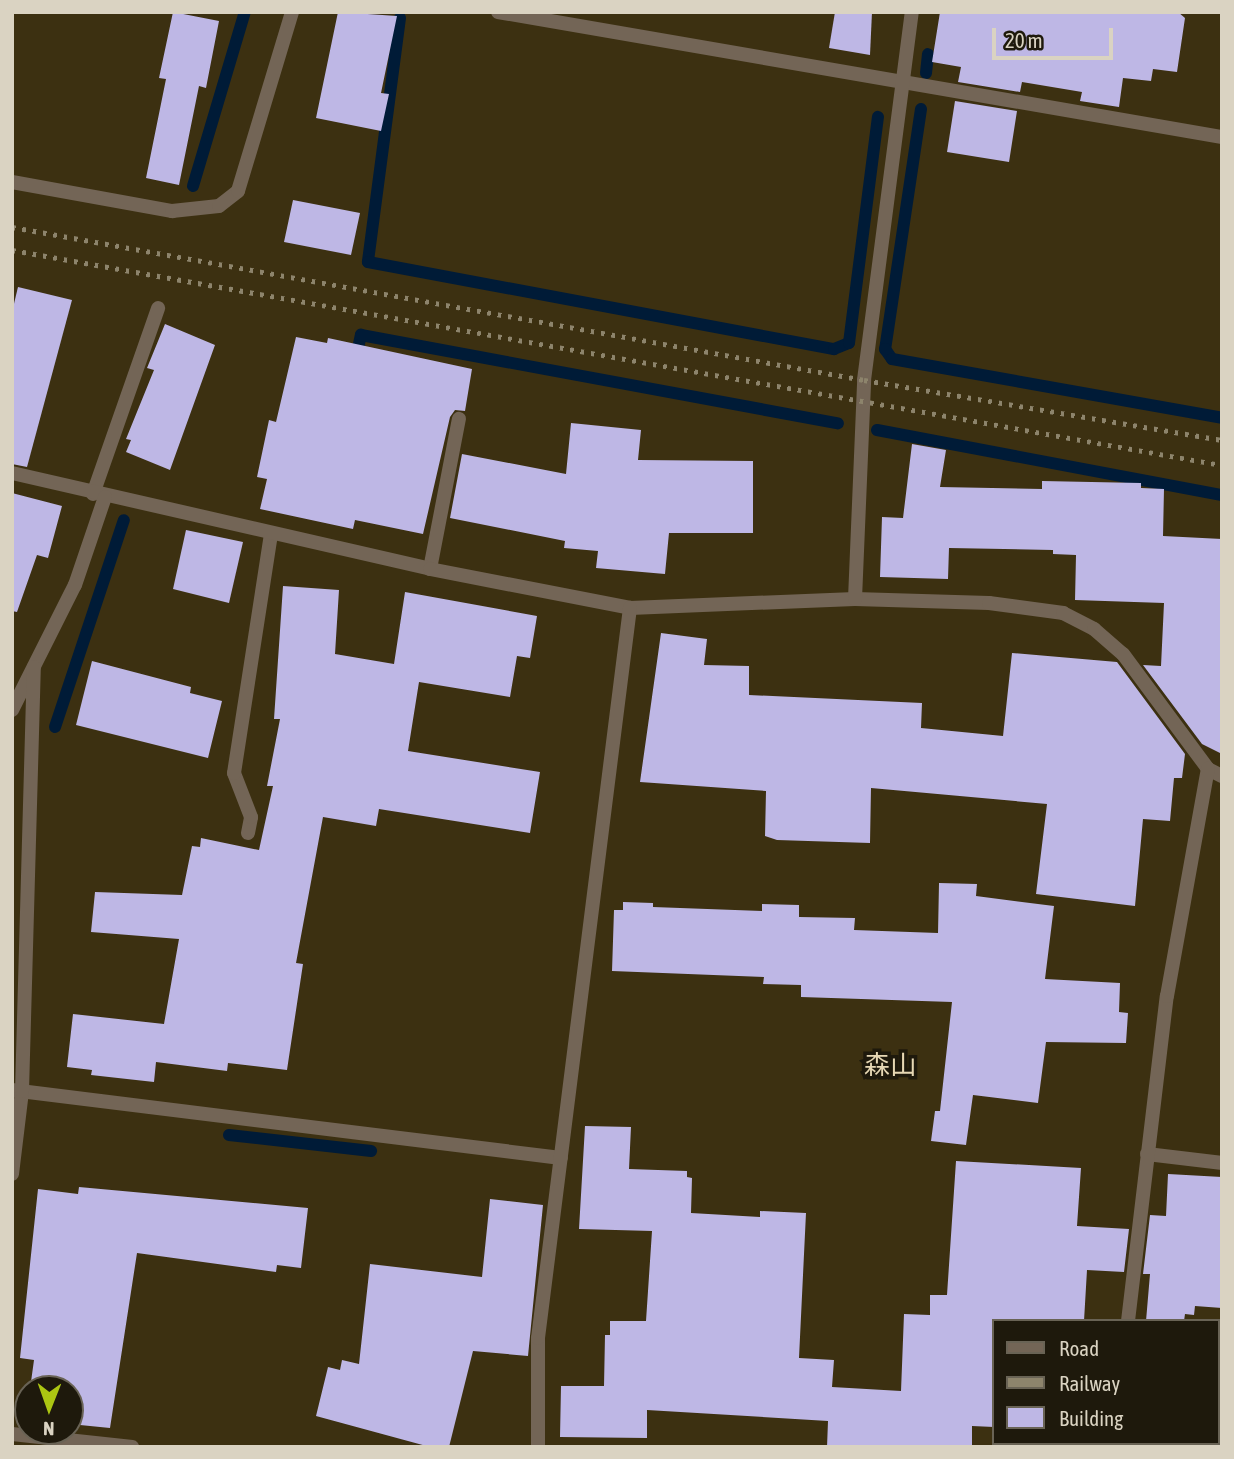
<!DOCTYPE html>
<meta charset="utf-8">
<style>
body{margin:0}
#map{position:relative;width:1234px;height:1459px;overflow:hidden;background:#3c3011;font-family:"Asap Condensed","Noto Sans JP",sans-serif}
div>[style]{position:absolute}
.stream>*{height:12px;margin:-6px;padding:0 6px;transform-origin:6px;border-radius:6px;background:#001b37}
.building>*{inset:0;background:#beb7e5}
.service>*{height:14px;margin:-7px;padding:0 7px;transform-origin:7px;border-radius:7px;background:#736556}
.minor>*{height:14px;margin:-7px;padding:0 7px;transform-origin:7px;border-radius:7px;background:#736556}
.rail>*{height:5px;margin-top:-2.5px;transform-origin:0;background:repeating-linear-gradient(90deg,#8d846c 0 3.5px,transparent 0 10.5px)}
span{translate:-50% -50%;white-space:nowrap;text-align:center;line-height:1.15;-webkit-text-stroke:7px #1e190c;paint-order:stroke}
.quarter-label{font-size:26px;color:#e6d7b4}
.frame{position:absolute;inset:0;border:14px solid #dad3c2;pointer-events:none}
.legend{position:absolute;left:992px;top:1319px;width:228px;height:126px;box-sizing:border-box;background:#1e190c;border:2px solid #696355;margin:0;padding:9px 12px;list-style:none;font-size:21px;color:#dad3c2}
.legend li{display:flex;align-items:center;gap:14px;height:35px}
.legend b{width:35px;border:2px solid #696355}
.north{position:absolute;left:14px;top:1375px;width:70px;height:70px;box-sizing:border-box;background:#1e190c;border:2px solid #696355;border-radius:50%;rotate:181deg;font-size:19px;font-weight:700;line-height:28px;text-align:center;color:#dad3c2}
.north::after{content:'';display:block;margin:auto;width:24px;height:32px;background:#acc612;clip-path:polygon(50% 0,100% 100%,50% 72%,0 100%)}
.scale{position:absolute;left:992px;top:28px;width:121px;height:32px;box-sizing:border-box;border:4px solid #dad3c2;border-top:0;padding-left:9px;font-size:21px;line-height:24px;white-space:nowrap;color:#dad3c2;-webkit-text-stroke:5px #1e190c;paint-order:stroke}
</style>
<div id="map">
<div class="stream">
<div style="left:400px;top:18px;width:246px;rotate:97.5deg"></div>
<div style="left:368px;top:262px;width:474px;rotate:10.6deg"></div>
<div style="left:834px;top:349px;width:16px;rotate:-22deg"></div>
<div style="left:849px;top:343px;width:228px;rotate:-82.7deg"></div>
<div style="left:926px;top:73px;width:19px;rotate:-84deg"></div>
<div style="left:921px;top:109px;width:243px;rotate:98.5deg"></div>
<div style="left:885px;top:349px;width:12px;rotate:55deg"></div>
<div style="left:892px;top:359px;width:335px;rotate:10.1deg"></div>
<div style="left:193px;top:186px;width:182px;rotate:-73.4deg"></div>
<div style="left:356px;top:358px;width:24px;rotate:-78deg"></div>
<div style="left:361px;top:335px;width:485px;rotate:10.5deg"></div>
<div style="left:877px;top:430px;width:351px;rotate:10.7deg"></div>
<div style="left:55px;top:727px;width:218px;rotate:-71.6deg"></div>
<div style="left:229px;top:1135px;width:143px;rotate:6.4deg"></div>
</div>
<div class="building">
<div style="clip-path:polygon(173px 12px,219px 21px,206px 88px,199px 86px,179px 185px,146px 178px,166px 79px,159px 78px)"></div>
<div style="clip-path:polygon(338px 12px,397px 16px,381px 93px,389px 94px,381px 131px,316px 118px)"></div>
<div style="clip-path:polygon(835px 12px,872px 12px,870px 55px,829px 48px)"></div>
<div style="clip-path:polygon(940px 12px,1178px 12px,1185px 18px,1177px 72px,1153px 69px,1151px 81px,1123px 78px,1119px 107px,1080px 101px,1082px 92px,1022px 82px,1020px 92px,958px 82px,961px 67px,932px 62px)"></div>
<div style="clip-path:polygon(955px 101px,1017px 111px,1009px 162px,947px 152px)"></div>
<div style="clip-path:polygon(293px 200px,360px 213px,351px 255px,284px 242px)"></div>
<div style="clip-path:polygon(18px 287px,72px 300px,27px 467px,12px 464px,12px 312px)"></div>
<div style="clip-path:polygon(165px 324px,215px 345px,170px 470px,126px 452px,131px 440px,126px 439px,154px 370px,147px 368px)"></div>
<div style="clip-path:polygon(296px 337px,327px 343px,328px 338px,472px 369px,465px 411px,455px 410px,450px 417px,423px 534px,355px 520px,353px 529px,260px 509px,267px 479px,257px 477px,269px 420px,276px 422px)"></div>
<div style="clip-path:polygon(571px 423px,641px 430px,638px 460px,753px 461px,753px 533px,669px 533px,665px 574px,596px 568px,598px 551px,564px 548px,565px 541px,450px 518px,462px 454px,566px 474px)"></div>
<div style="clip-path:polygon(912px 444px,946px 450px,940px 487px,1042px 489px,1042px 481px,1141px 483px,1141px 488px,1164px 489px,1163px 536px,1222px 539px,1222px 754px,1202px 744px,1143px 665px,1161px 666px,1164px 603px,1075px 600px,1076px 555px,1053px 554px,1053px 550px,949px 548px,948px 579px,880px 577px,882px 517px,903px 518px)"></div>
<div style="clip-path:polygon(12px 493px,62px 506px,48px 558px,37px 555px,17px 612px,12px 611px)"></div>
<div style="clip-path:polygon(186px 530px,243px 542px,229px 603px,173px 589px)"></div>
<div style="clip-path:polygon(283px 586px,339px 590px,335px 654px,394px 664px,405px 592px,537px 616px,530px 658px,517px 656px,510px 697px,419px 682px,408px 751px,540px 772px,530px 833px,379px 809px,376px 826px,323px 817px,296px 963px,303px 964px,287px 1070px,228px 1063px,227px 1071px,156px 1062px,154px 1082px,91px 1075px,92px 1070px,67px 1067px,73px 1014px,164px 1024px,179px 939px,91px 932px,95px 892px,182px 895px,192px 846px,200px 847px,201px 838px,259px 850px,273px 786px,267px 786px,280px 719px,274px 719px)"></div>
<div style="clip-path:polygon(661px 633px,707px 639px,704px 665px,749px 666px,749px 695px,922px 703px,921px 728px,1003px 736px,1012px 653px,1117px 662px,1185px 754px,1182px 778px,1174px 778px,1170px 821px,1143px 819px,1135px 906px,1036px 894px,1047px 804px,871px 788px,870px 843px,777px 840px,765px 836px,766px 791px,640px 782px)"></div>
<div style="clip-path:polygon(92px 661px,191px 687px,190px 693px,222px 701px,208px 758px,76px 725px)"></div>
<div style="clip-path:polygon(939px 883px,977px 884px,976px 896px,1054px 906px,1045px 979px,1120px 983px,1119px 1012px,1128px 1013px,1126px 1043px,1046px 1042px,1038px 1103px,973px 1095px,966px 1145px,931px 1141px,935px 1111px,940px 1111px,952px 1002px,801px 997px,801px 985px,763px 984px,764px 977px,612px 971px,614px 910px,623px 910px,623px 902px,653px 903px,653px 907px,762px 911px,762px 904px,799px 905px,799px 917px,855px 918px,854px 930px,938px 933px)"></div>
<div style="clip-path:polygon(585px 1126px,631px 1127px,629px 1169px,687px 1171px,687px 1177px,692px 1178px,691px 1213px,760px 1217px,760px 1211px,806px 1213px,799px 1358px,834px 1360px,832px 1387px,901px 1391px,904px 1314px,930px 1315px,930px 1295px,947px 1295px,956px 1161px,1081px 1168px,1077px 1226px,1129px 1229px,1124px 1272px,1087px 1270px,1084px 1321px,994px 1321px,994px 1427px,972px 1426px,972px 1447px,827px 1447px,828px 1421px,647px 1410px,647px 1438px,560px 1437px,561px 1386px,604px 1386px,605px 1335px,610px 1335px,610px 1321px,646px 1321px,652px 1231px,579px 1229px)"></div>
<div style="clip-path:polygon(1168px 1174px,1222px 1177px,1222px 1308px,1195px 1306px,1194px 1315px,1185px 1314px,1184px 1321px,1146px 1321px,1150px 1274px,1143px 1274px,1150px 1215px,1166px 1216px)"></div>
<div style="clip-path:polygon(79px 1187px,308px 1208px,301px 1268px,277px 1265px,276px 1272px,137px 1253px,110px 1428px,70px 1424px,70px 1389px,30px 1389px,34px 1360px,20px 1358px,38px 1189px,78px 1194px)"></div>
<div style="clip-path:polygon(490px 1199px,543px 1205px,528px 1356px,473px 1351px,449px 1447px,430px 1447px,316px 1416px,328px 1367px,340px 1370px,342px 1360px,359px 1364px,370px 1264px,482px 1277px)"></div>
</div>
<div class="service">
<div style="left:93px;top:494px;width:197px;rotate:-70.7deg"></div>
<div style="left:430px;top:569px;width:153px;rotate:-79.1deg"></div>
<div style="left:248px;top:833px;width:16px;rotate:-79deg"></div>
<div style="left:251px;top:817px;width:47px;rotate:-111.1deg"></div>
<div style="left:234px;top:773px;width:242px;rotate:-81.2deg"></div>
</div>
<div class="minor">
<div style="left:498px;top:12px;width:735px;rotate:9.8deg"></div>
<div style="left:12px;top:182px;width:163px;rotate:10.3deg"></div>
<div style="left:172px;top:211px;width:47px;rotate:-6.1deg"></div>
<div style="left:219px;top:206px;width:24px;rotate:-38deg"></div>
<div style="left:238px;top:191px;width:187px;rotate:-73.2deg"></div>
<div style="left:12px;top:473px;width:429px;rotate:12.9deg"></div>
<div style="left:430px;top:569px;width:204px;rotate:11deg"></div>
<div style="left:630px;top:608px;width:225px;rotate:-2.3deg"></div>
<div style="left:855px;top:599px;width:134px;rotate:1.7deg"></div>
<div style="left:989px;top:603px;width:75px;rotate:7.7deg"></div>
<div style="left:1063px;top:613px;width:35px;rotate:27deg"></div>
<div style="left:1094px;top:629px;width:38px;rotate:41deg"></div>
<div style="left:1123px;top:654px;width:143px;rotate:53.5deg"></div>
<div style="left:1208px;top:769px;width:16px;rotate:27deg"></div>
<div style="left:855px;top:599px;width:219px;rotate:-87.6deg"></div>
<div style="left:864px;top:380px;width:371px;rotate:-82.6deg"></div>
<div style="left:12px;top:710px;width:140px;rotate:-63.3deg"></div>
<div style="left:75px;top:585px;width:93px;rotate:-71.2deg"></div>
<div style="left:12px;top:1090px;width:553px;rotate:7.06deg"></div>
<div style="left:1147px;top:1154px;width:76px;rotate:6.8deg"></div>
<div style="left:12px;top:1174px;width:84px;rotate:-83.1deg"></div>
<div style="left:22px;top:1091px;width:424px;rotate:-88.4deg"></div>
<div style="left:1128px;top:1321px;width:327px;rotate:-83.2deg"></div>
<div style="left:1167px;top:996px;width:231px;rotate:-79.8deg"></div>
<div style="left:12px;top:1434px;width:121px;rotate:6.2deg"></div>
<div style="left:538px;top:1447px;width:109px;rotate:-90deg"></div>
<div style="left:538px;top:1338px;width:736px;rotate:-82.82deg"></div>
<div style="left:1117px;top:1447px;width:4px;rotate:-90deg"></div>
</div>
<div class="rail">
<div style="left:12px;top:227px;width:866px;rotate:10.18deg"></div>
<div style="left:864px;top:380px;width:363px;rotate:9.5deg"></div>
<div style="left:12px;top:250px;width:1229px;rotate:10.08deg"></div>
</div>
<div class="quarter-label">
<span style="left:890px;top:1066px">森山</span>
</div>
<div class="frame"></div>
<ul class="legend">
<li><b style="height:9px;background:#736556"></b>Road</li>
<li><b style="height:9px;background:#8d846c"></b>Railway</li>
<li><b style="height:19px;background:#beb7e5"></b>Building</li>
</ul>
<div class="north">N</div>
<div class="scale">20 m</div>
</div>
